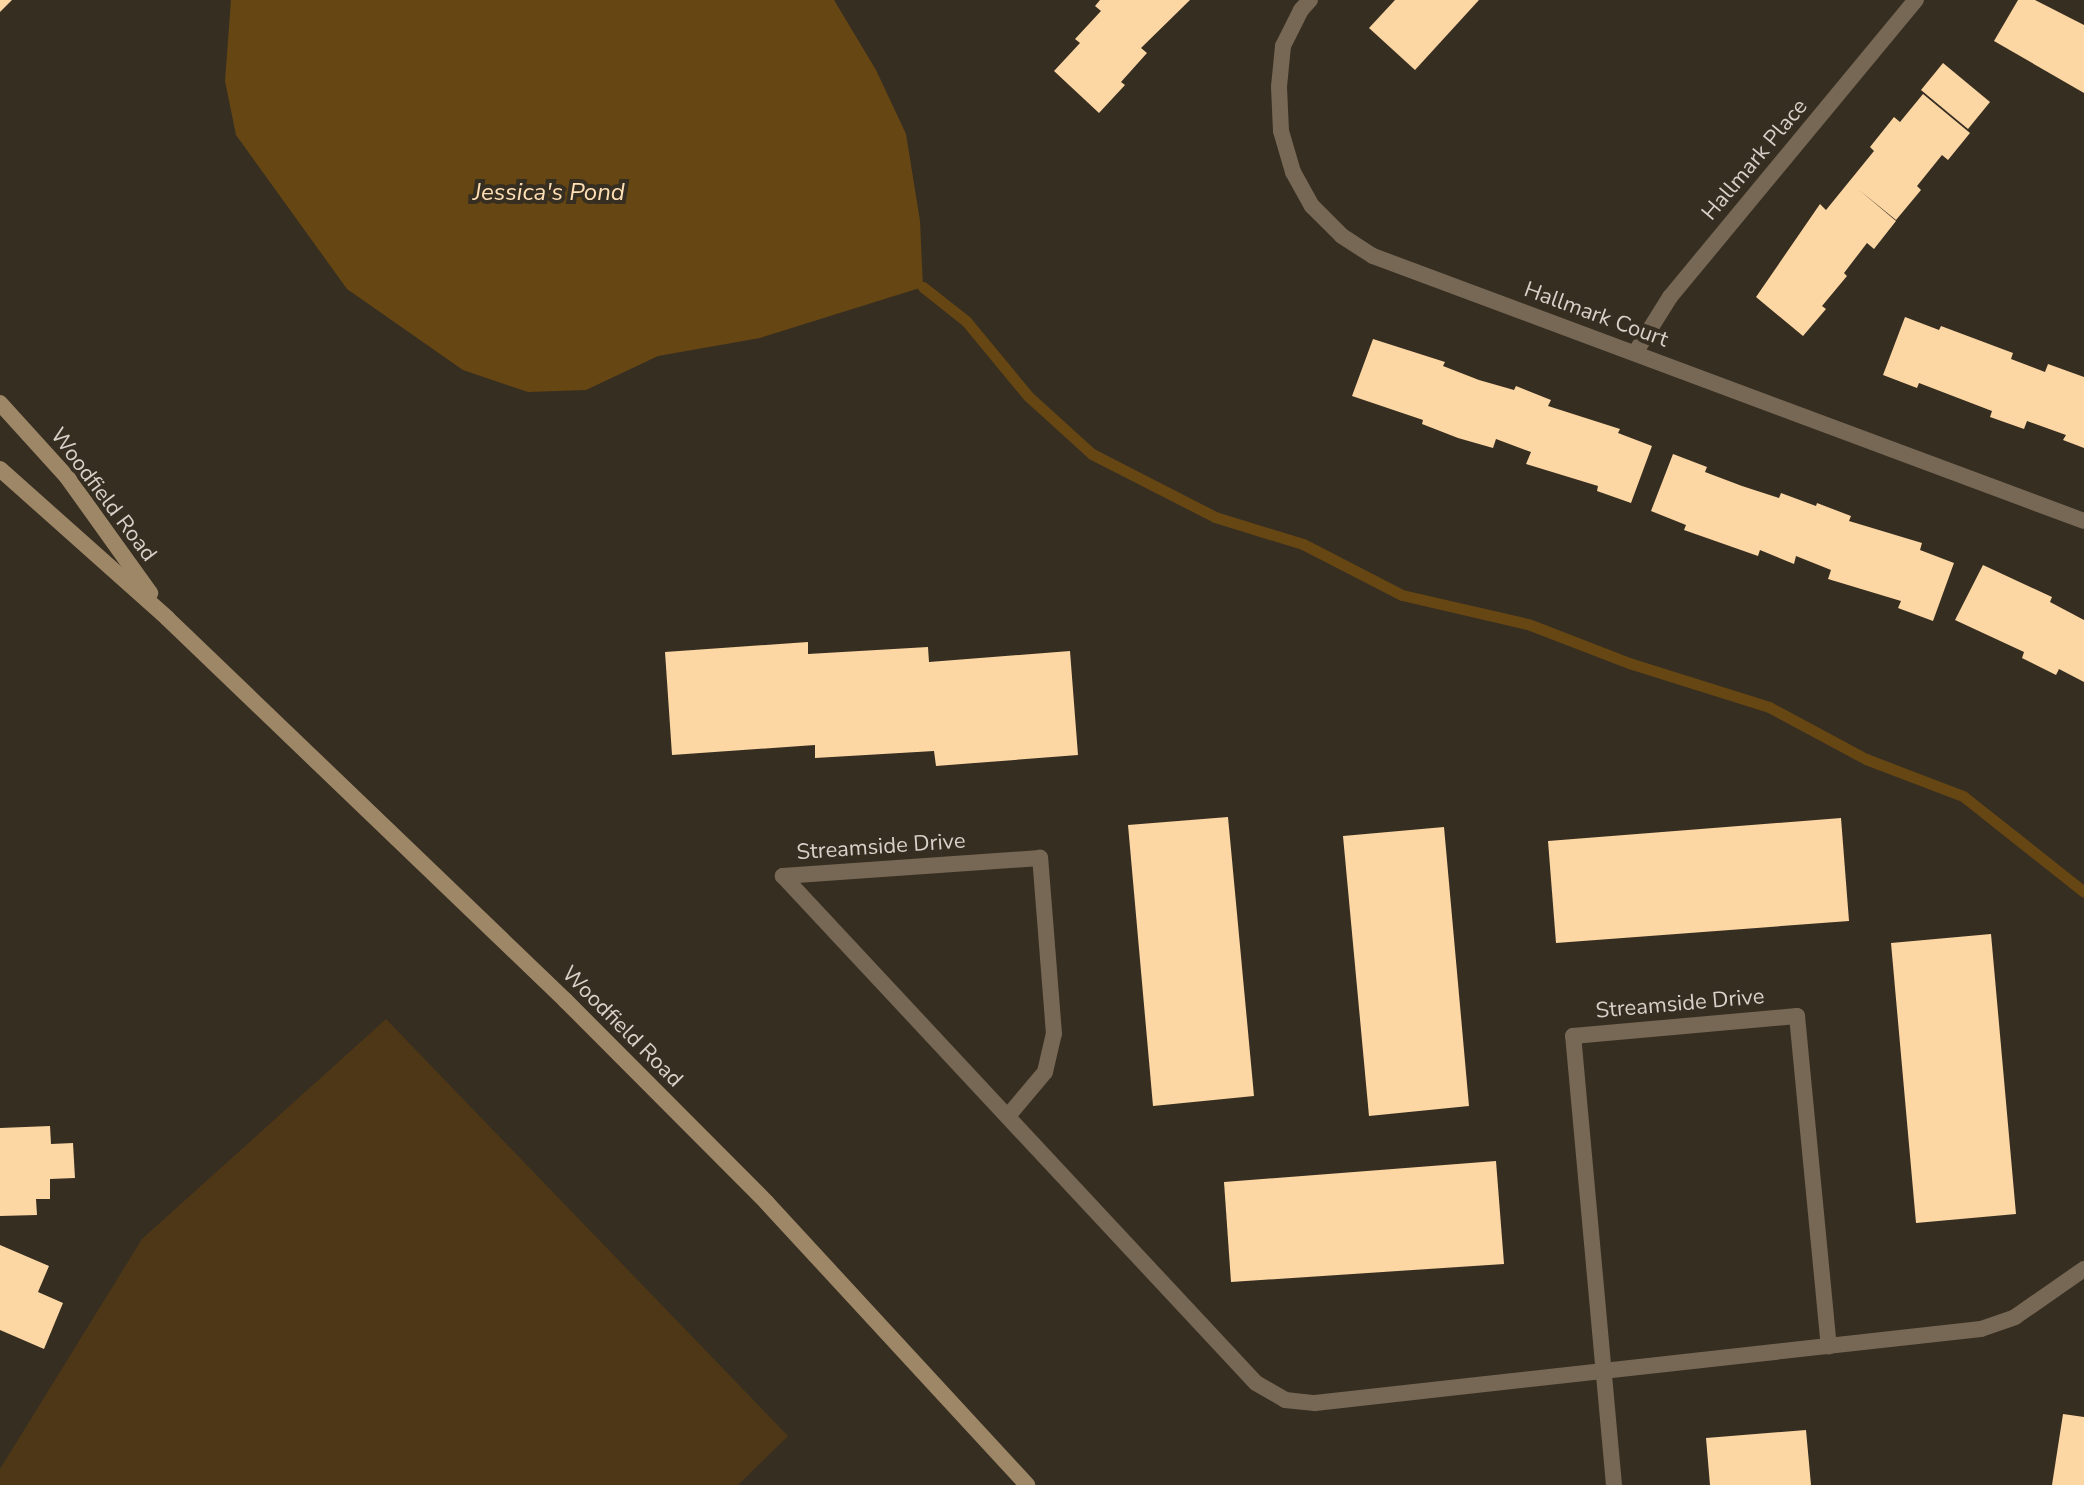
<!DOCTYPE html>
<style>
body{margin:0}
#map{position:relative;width:2084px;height:1485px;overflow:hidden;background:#372e22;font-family:"Nunito Sans",sans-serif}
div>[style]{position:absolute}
.green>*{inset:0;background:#4d3717}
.water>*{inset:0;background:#664613}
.stream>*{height:11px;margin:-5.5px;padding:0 5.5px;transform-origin:5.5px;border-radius:5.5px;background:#664613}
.building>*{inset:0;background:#fcd6a3}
.minor>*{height:16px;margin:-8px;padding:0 8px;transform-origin:8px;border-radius:8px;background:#766854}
.secondary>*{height:16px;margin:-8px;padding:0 8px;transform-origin:8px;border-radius:8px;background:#9e8767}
span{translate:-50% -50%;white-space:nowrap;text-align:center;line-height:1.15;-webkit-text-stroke:8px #372e22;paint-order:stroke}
.street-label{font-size:22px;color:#d7d1c9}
.water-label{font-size:24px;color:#ffdfb5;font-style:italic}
</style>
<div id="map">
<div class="green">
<div style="clip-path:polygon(386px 1019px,788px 1436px,738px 1485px,0 1485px,0 1469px,142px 1239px)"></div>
</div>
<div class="water">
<div style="clip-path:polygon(231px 0,834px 0,876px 70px,906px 134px,920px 221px,923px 287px,760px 338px,658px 356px,586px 390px,528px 392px,463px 370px,347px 289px,236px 135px,225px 81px)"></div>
</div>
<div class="stream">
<div style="left:923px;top:287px;width:55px;rotate:38.3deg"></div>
<div style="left:966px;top:321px;width:97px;rotate:50.4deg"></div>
<div style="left:1028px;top:396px;width:86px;rotate:42.2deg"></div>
<div style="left:1092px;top:454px;width:138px;rotate:27.1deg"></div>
<div style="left:1215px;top:517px;width:92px;rotate:17.1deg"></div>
<div style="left:1303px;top:544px;width:111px;rotate:27.3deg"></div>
<div style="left:1402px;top:595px;width:129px;rotate:13deg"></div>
<div style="left:1528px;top:624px;width:108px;rotate:21.1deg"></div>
<div style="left:1629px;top:663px;width:147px;rotate:17.4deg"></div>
<div style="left:1769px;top:707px;width:110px;rotate:28.2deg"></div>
<div style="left:1866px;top:759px;width:104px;rotate:20.9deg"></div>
<div style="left:1963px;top:796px;width:154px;rotate:38.4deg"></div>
</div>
<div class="building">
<div style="clip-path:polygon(0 0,12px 0,0 12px)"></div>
<div style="clip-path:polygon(1100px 0,1190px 0,1141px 48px,1147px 53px,1121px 82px,1125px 85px,1099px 113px,1054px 71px,1080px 43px,1075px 39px,1101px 11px,1095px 6px)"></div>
<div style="clip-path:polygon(1395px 0,1479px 0,1415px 70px,1369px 28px)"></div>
<div style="clip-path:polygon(2018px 0,2035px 0,2084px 25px,2084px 93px,1994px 41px)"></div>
<div style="clip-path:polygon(1943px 63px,1990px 102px,1968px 129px,1921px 90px)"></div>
<div style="clip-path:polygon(1923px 94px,1970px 133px,1948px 160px,1942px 155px,1917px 186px,1921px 190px,1896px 220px,1858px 189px,1896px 221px,1874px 249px,1867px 243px,1844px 273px,1847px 276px,1822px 306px,1826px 309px,1803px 336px,1756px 297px,1820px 204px,1826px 210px,1874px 151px,1870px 147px,1894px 117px,1900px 122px)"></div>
<div style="clip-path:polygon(1905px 317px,1939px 330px,1941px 326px,2013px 353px,2011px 359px,2045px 372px,2048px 364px,2084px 377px,2084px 448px,2063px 440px,2066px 435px,2027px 421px,2024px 429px,1990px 417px,1992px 411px,1919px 383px,1917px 388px,1883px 375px)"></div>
<div style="clip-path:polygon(1373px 339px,1445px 362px,1443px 366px,1479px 380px,1514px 390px,1516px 386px,1551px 400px,1548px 406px,1620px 429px,1618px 433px,1652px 446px,1631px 503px,1597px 491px,1598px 486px,1526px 464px,1531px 452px,1496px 439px,1493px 448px,1458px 438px,1422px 424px,1423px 420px,1352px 396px)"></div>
<div style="clip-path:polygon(1673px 454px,1707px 467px,1705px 472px,1742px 486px,1779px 498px,1781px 493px,1816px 506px,1817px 503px,1851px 516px,1849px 521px,1922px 543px,1920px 550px,1954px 563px,1933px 621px,1898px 608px,1901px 601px,1828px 579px,1831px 570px,1796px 556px,1794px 564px,1760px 550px,1758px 556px,1684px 530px,1686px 525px,1651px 511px)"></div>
<div style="clip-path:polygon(1983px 565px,2052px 597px,2050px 602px,2084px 620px,2084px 682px,2059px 669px,2056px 675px,2022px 658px,2024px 652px,1955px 620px)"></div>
<div style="clip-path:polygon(808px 642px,808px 654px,928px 647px,929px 662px,1070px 651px,1078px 755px,936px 766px,934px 751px,815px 758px,815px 745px,672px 755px,665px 652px)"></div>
<div style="clip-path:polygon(1228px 817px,1254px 1096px,1153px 1106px,1128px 825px)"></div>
<div style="clip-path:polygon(1841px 818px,1849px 921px,1556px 943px,1548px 841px)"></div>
<div style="clip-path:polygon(1444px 827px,1469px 1106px,1369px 1116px,1343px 836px)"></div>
<div style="clip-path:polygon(1991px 934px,2016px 1214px,1916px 1223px,1891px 943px)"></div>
<div style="clip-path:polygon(50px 1126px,51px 1144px,73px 1143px,75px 1178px,50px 1179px,50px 1199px,36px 1199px,37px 1215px,0 1216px,0 1128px)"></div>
<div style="clip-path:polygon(1496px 1161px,1504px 1264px,1231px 1282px,1224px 1182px)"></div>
<div style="clip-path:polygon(0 1245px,49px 1266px,38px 1292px,63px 1303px,44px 1349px,0 1330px)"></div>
<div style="clip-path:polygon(2063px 1414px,2084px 1417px,2084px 1485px,2052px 1485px)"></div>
<div style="clip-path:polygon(1806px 1430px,1811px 1485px,1710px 1485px,1706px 1438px)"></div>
</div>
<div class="minor">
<div style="left:1310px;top:0;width:13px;rotate:132deg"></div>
<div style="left:1301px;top:10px;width:40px;rotate:116.6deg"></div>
<div style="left:1283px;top:46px;width:41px;rotate:95.6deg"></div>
<div style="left:1279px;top:87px;width:44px;rotate:87.4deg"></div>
<div style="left:1281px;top:131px;width:43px;rotate:73.7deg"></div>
<div style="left:1293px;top:172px;width:39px;rotate:61deg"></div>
<div style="left:1312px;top:206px;width:42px;rotate:45deg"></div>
<div style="left:1342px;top:236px;width:37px;rotate:33deg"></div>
<div style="left:1373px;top:256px;width:759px;rotate:20.44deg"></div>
<div style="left:1635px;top:353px;width:66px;rotate:-58deg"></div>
<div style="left:1670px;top:297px;width:386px;rotate:-50.4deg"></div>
<div style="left:1008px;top:1116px;width:57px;rotate:-49.9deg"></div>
<div style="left:1045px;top:1072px;width:39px;rotate:-77deg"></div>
<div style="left:1054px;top:1034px;width:177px;rotate:-94.5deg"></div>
<div style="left:1040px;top:858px;width:258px;rotate:176deg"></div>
<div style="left:783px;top:876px;width:693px;rotate:46.99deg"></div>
<div style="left:1256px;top:1383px;width:34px;rotate:30deg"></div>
<div style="left:1285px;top:1400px;width:30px;rotate:6deg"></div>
<div style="left:1315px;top:1403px;width:670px;rotate:-6.34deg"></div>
<div style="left:1981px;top:1329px;width:36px;rotate:-19deg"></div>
<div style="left:2015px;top:1317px;width:84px;rotate:-34.8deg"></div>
<div style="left:1614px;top:1485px;width:451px;rotate:-95.2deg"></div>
<div style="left:1573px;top:1036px;width:225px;rotate:-5.1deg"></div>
<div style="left:1797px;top:1016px;width:332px;rotate:84.5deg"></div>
</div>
<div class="secondary">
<div style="left:0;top:403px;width:100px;rotate:47.8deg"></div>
<div style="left:67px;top:477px;width:143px;rotate:54.4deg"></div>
<div style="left:0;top:469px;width:224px;rotate:41.7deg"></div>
<div style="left:167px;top:618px;width:552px;rotate:43.82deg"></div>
<div style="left:565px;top:1000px;width:286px;rotate:45.1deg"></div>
<div style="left:767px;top:1203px;width:384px;rotate:47.3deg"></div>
</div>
<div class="street-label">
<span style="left:1755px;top:160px;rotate:-50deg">Hallmark Place</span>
<span style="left:1596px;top:315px;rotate:20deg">Hallmark Court</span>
<span style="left:103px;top:495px;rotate:53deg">Woodfield Road</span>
<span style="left:881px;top:847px;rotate:-4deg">Streamside Drive</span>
<span style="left:1680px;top:1004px;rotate:-5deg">Streamside Drive</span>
<span style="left:622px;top:1027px;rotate:45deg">Woodfield Road</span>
</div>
<div class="water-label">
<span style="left:549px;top:193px">Jessica's Pond</span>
</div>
</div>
